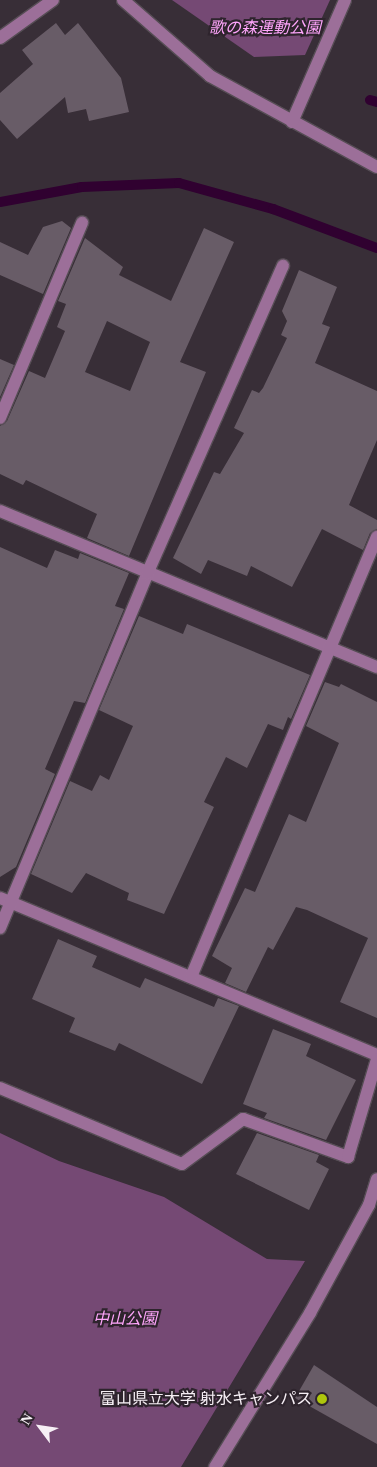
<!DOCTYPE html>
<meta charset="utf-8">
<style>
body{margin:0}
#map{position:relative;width:377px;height:1467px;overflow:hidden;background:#382e37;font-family:"Times New Roman","Noto Sans JP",serif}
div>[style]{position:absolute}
.green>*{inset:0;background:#754974}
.stream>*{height:10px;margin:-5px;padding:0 5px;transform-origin:5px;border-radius:5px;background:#300130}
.building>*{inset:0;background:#685c67}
.roads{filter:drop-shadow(1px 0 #564d55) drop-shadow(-1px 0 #564d55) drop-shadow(0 1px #564d55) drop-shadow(0 -1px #564d55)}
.minor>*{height:12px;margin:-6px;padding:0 6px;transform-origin:6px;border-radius:6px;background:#9c6f99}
.dots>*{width:14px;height:14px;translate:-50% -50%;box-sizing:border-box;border:2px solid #2e242d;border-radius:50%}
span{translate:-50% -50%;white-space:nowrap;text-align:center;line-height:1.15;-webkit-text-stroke:4.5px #2e242d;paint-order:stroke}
.park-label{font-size:16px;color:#fea5fb;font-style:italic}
.poi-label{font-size:16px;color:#f6eff5}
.right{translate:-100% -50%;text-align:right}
.north{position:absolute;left:15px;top:1402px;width:50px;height:50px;-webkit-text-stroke:4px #2e242d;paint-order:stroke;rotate:301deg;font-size:14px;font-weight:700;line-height:20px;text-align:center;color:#f6eff5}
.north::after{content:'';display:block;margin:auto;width:18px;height:22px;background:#f6eff5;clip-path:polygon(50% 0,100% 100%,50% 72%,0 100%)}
</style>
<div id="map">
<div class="green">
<div style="clip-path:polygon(172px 0,330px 0,305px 55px,254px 57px)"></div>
<div style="clip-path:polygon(0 1133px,59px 1161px,164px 1197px,267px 1259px,305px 1261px,181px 1467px,0 1467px)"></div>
</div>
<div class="stream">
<div style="left:370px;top:100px;width:7px;rotate:16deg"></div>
<div style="left:0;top:202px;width:83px;rotate:-10.4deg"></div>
<div style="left:82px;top:187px;width:97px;rotate:-2.4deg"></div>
<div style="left:179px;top:183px;width:98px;rotate:15.5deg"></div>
<div style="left:273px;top:209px;width:111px;rotate:20.6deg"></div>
</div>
<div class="building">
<div style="clip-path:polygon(56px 23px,65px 35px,78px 23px,121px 78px,129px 112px,89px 121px,86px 109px,68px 113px,65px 97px,17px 139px,0 120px,0 93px,33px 64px,22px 50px)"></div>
<div style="clip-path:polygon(62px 221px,71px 228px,43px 294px,0 275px,0 242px,28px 255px,43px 227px)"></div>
<div style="clip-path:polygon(evenodd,204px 228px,234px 242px,180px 362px,206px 372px,129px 556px,87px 538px,97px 514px,26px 480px,23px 485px,0 474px,0 426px,7px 421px,29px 371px,45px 378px,65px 331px,57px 327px,66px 304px,58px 301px,85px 238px,123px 267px,119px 275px,171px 301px,204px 228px,107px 321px,150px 342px,130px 391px,85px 372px,107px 321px)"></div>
<div style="clip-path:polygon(299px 270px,337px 287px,322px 324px,330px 327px,315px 363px,377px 391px,377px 440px,349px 505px,377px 520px,377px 529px,370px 533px,363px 550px,322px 529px,292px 587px,251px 566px,247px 576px,208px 560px,201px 574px,173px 558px,214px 472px,220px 474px,244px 433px,234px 428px,252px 390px,259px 393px,263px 388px,287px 338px,281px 335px,287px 321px,282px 311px)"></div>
<div style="clip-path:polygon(0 359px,14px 365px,0 397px)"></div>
<div style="clip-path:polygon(0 547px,47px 568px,55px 550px,78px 559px,80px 553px,129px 573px,115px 606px,124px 609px,85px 703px,74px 701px,45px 769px,55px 774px,16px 867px,0 877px)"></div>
<div style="clip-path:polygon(139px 616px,183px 634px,187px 624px,310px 675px,291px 719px,288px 717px,283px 730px,268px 724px,247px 768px,226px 757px,204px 802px,214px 807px,164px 914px,127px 900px,129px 893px,86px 873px,72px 893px,31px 874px,70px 781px,92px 791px,100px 775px,109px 780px,133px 726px,99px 710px)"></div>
<div style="clip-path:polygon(325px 682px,339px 687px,341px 684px,377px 702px,377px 1018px,340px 1002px,368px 938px,307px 910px,296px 907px,273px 950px,268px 947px,246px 992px,225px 983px,232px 968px,212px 956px,245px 888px,255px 892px,289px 814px,306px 822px,339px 743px,306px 726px)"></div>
<div style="clip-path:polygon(58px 939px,97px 956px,92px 967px,140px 988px,145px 978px,214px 1007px,218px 998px,239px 1006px,202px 1084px,119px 1043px,115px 1051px,69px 1032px,75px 1018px,32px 999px)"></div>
<div style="clip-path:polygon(273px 1029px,311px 1044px,306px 1056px,356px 1080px,326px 1140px,264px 1118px,267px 1113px,243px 1104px)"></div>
<div style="clip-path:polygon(257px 1133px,319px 1155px,316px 1162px,329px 1169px,309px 1210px,236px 1174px)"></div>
<div style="clip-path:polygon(314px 1365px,377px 1407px,377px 1444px,295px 1398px)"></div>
</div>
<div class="roads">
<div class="minor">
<div style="left:123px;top:0;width:116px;rotate:41.1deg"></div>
<div style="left:210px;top:76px;width:190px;rotate:28.6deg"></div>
<div style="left:0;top:38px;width:65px;rotate:-35.6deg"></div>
<div style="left:292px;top:122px;width:133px;rotate:-66.5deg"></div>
<div style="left:0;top:418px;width:212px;rotate:-67.2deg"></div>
<div style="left:0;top:511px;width:408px;rotate:22.5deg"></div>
<div style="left:0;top:898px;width:408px;rotate:22.6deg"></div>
<div style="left:0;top:928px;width:383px;rotate:-67.4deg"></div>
<div style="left:147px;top:574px;width:337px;rotate:-66.2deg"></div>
<div style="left:191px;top:977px;width:478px;rotate:-67.1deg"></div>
<div style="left:0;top:1088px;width:197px;rotate:22.7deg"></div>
<div style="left:182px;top:1164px;width:76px;rotate:-36.4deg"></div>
<div style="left:243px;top:1119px;width:112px;rotate:19.9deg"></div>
<div style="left:348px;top:1157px;width:102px;rotate:-73.5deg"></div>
<div style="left:215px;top:1467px;width:181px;rotate:-58.3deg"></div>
<div style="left:310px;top:1313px;width:123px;rotate:-61.4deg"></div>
<div style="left:369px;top:1205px;width:27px;rotate:-73deg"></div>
</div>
</div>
<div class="dots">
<div style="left:322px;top:1399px;background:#aec60c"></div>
</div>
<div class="park-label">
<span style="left:265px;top:28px">歌の森運動公園</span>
<span style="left:125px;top:1319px">中山公園</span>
</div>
<div class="poi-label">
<span class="right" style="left:312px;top:1399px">富山県立大学 射水キャンパス</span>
</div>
<div class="north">N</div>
</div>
